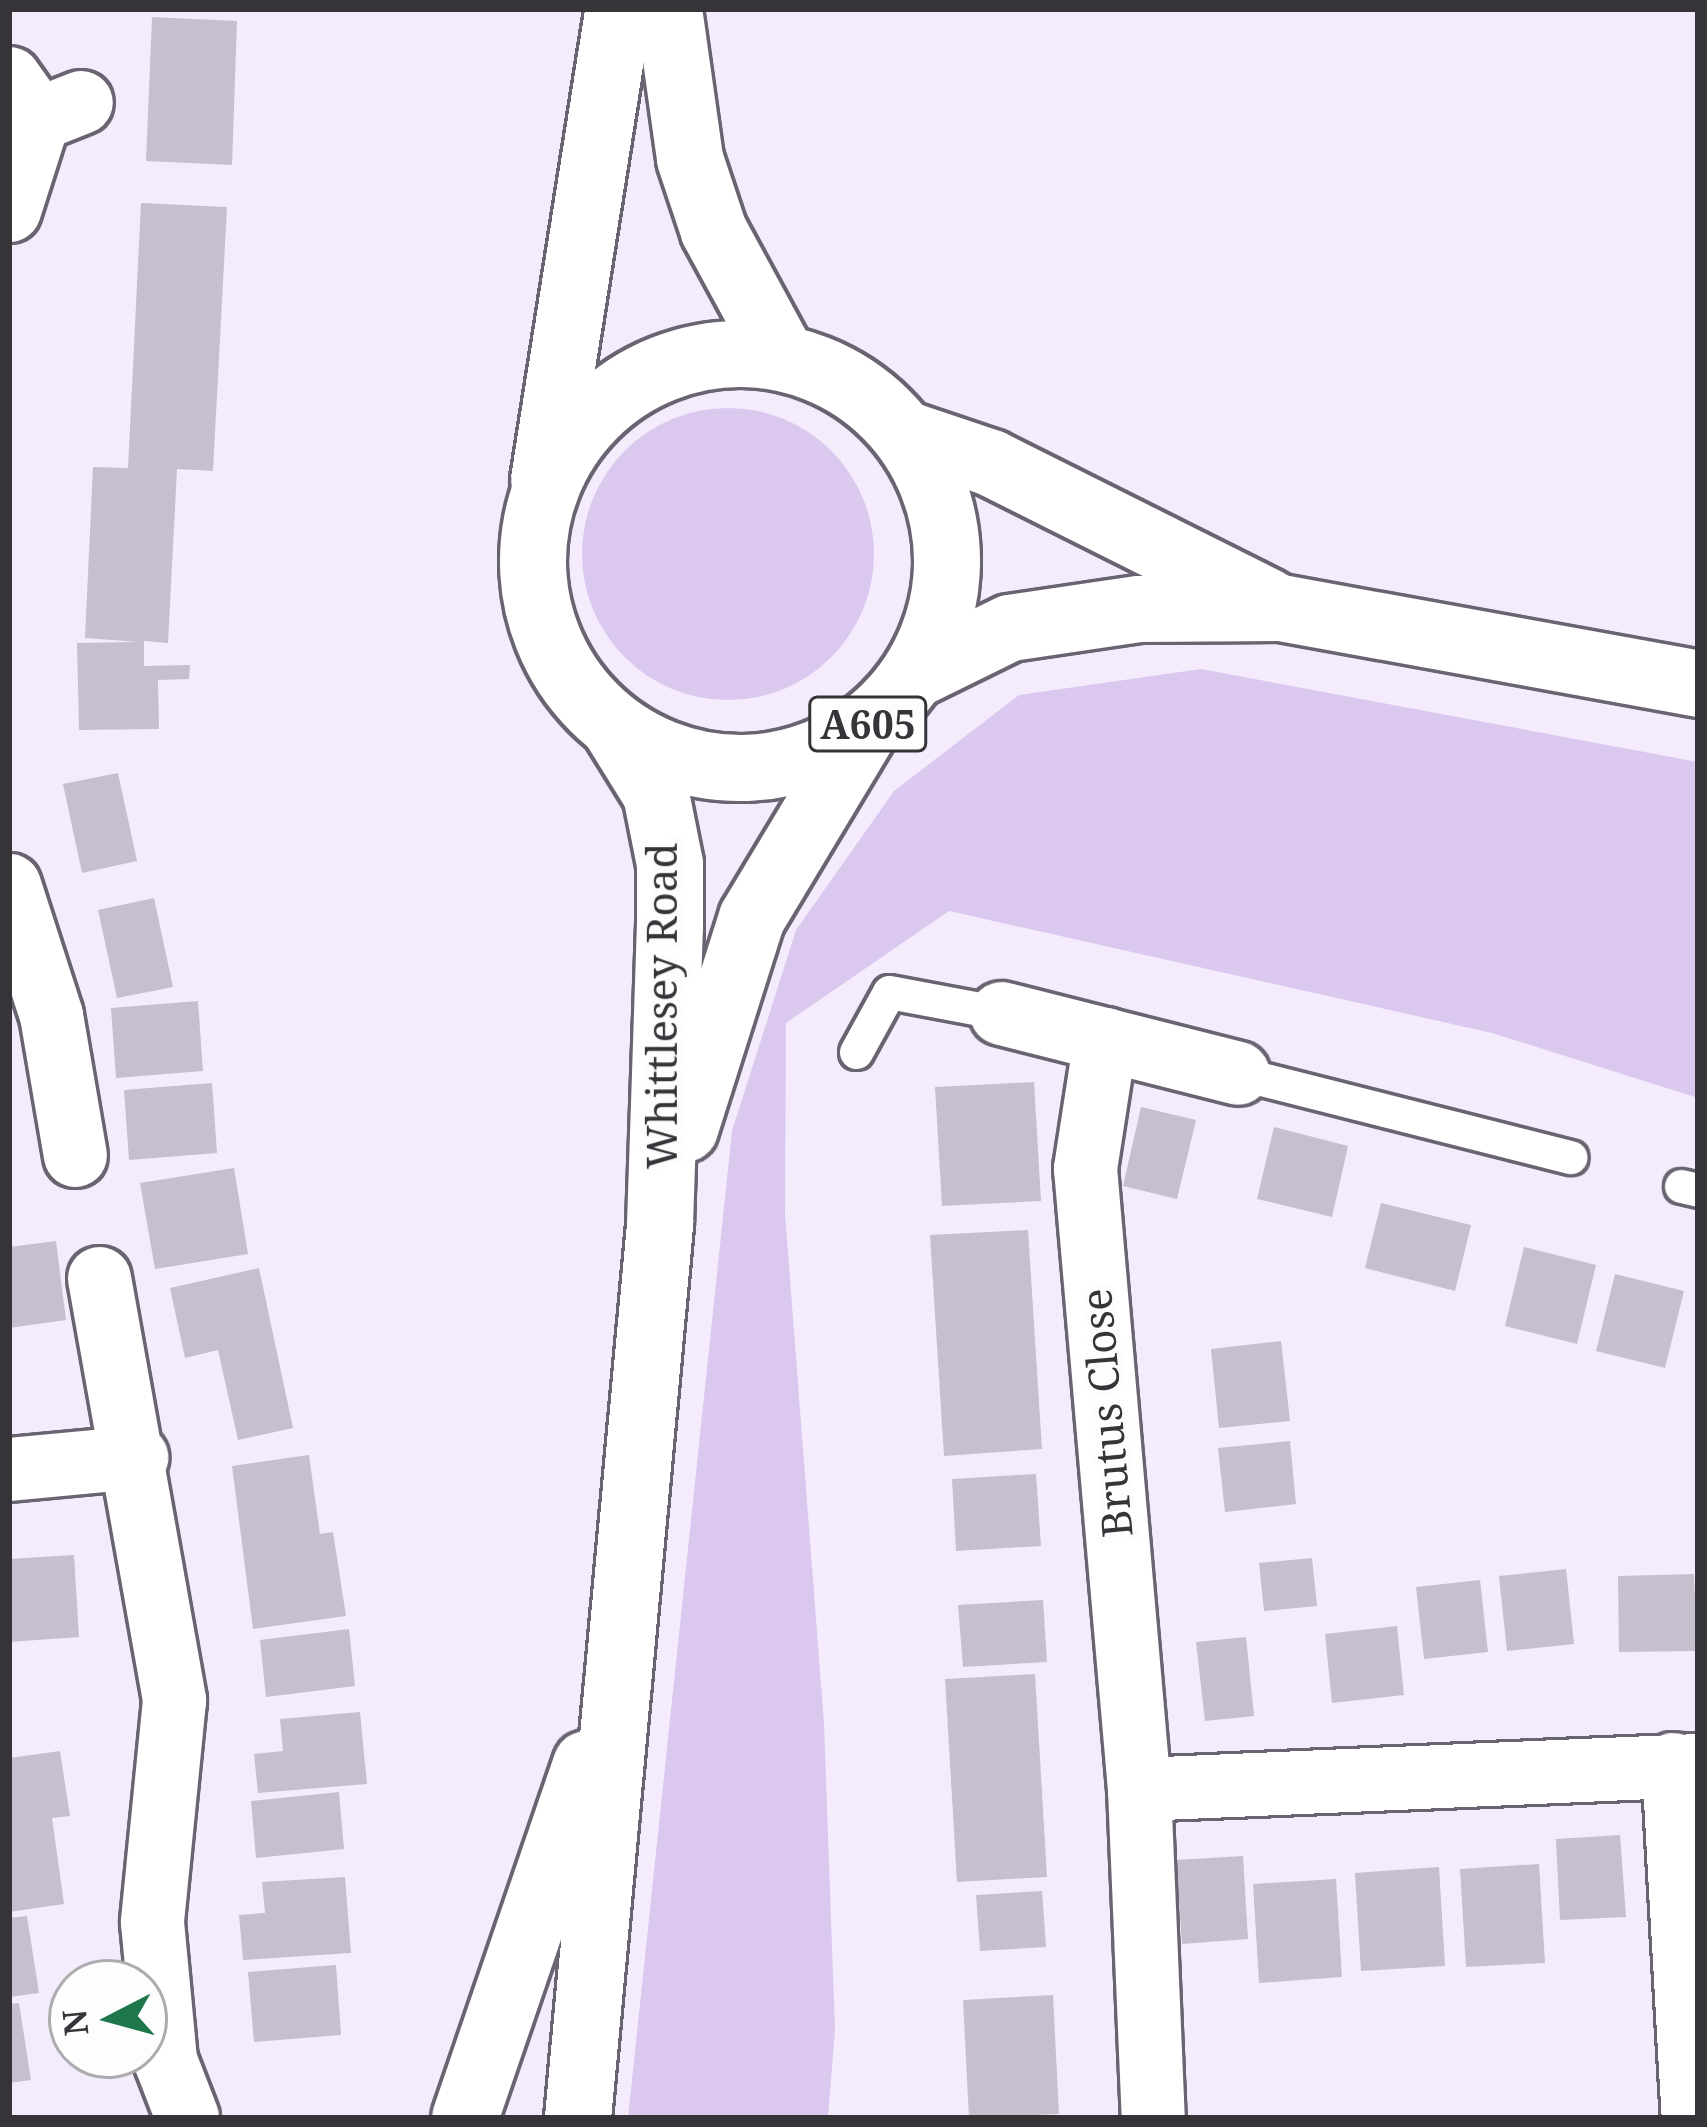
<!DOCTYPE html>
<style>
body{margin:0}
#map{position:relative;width:1707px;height:2127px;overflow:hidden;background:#f4ecfc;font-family:"Noto Serif",serif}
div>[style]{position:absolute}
.green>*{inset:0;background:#dbc8ee}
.round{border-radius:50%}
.building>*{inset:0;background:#c6bfce}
.roads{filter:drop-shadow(3px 0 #6a6371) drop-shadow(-3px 0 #6a6371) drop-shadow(0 3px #6a6371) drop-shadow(0 -3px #6a6371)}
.service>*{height:33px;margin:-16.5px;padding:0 16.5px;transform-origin:16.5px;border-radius:16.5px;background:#fff}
.minor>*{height:63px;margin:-31.5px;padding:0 31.5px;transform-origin:31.5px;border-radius:31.5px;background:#fff}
.secondary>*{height:66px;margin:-33px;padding:0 33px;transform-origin:33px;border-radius:33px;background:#fff}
.primary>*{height:66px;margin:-33px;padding:0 33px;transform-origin:33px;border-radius:33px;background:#fff}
.primary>.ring{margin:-33px;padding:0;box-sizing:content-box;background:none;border:66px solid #fff;border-radius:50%}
span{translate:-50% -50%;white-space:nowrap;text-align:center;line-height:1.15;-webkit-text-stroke:12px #fdfdfd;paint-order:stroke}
.shield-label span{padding:3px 9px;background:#fdfdfd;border:3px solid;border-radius:9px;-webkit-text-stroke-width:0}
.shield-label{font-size:39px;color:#363339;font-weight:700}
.street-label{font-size:42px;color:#363339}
.frame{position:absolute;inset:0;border:12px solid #363339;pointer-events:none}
.north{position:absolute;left:48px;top:1959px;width:120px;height:120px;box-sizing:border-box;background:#fdfdfd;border:3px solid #adacaf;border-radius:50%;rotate:264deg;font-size:33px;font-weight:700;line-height:48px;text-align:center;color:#363339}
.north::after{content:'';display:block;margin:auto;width:42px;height:54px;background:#1e774b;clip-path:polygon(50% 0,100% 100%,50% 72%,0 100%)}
</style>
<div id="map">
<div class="green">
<div class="round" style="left:582px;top:408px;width:292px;height:292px"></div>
<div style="clip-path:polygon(1201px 669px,1698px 762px,1698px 1098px,1492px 1033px,949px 911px,786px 1023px,785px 1214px,824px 1723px,835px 2029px,828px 2118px,628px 2118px,732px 1131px,796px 930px,894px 791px,1019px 695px)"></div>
</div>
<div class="building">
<div style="clip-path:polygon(152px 17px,237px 21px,232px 165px,146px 161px)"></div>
<div style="clip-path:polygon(141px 203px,227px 207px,213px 471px,177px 469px,168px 643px,144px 641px,144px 666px,190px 665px,189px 679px,158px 680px,159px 729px,79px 730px,77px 643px,139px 642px,85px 638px,93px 467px,128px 468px)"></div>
<div style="clip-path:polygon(118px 773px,137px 861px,82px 873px,63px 784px)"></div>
<div style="clip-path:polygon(154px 898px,173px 987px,117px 998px,98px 910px)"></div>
<div style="clip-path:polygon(198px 1001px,203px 1071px,116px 1078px,111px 1008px)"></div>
<div style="clip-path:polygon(1034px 1082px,1041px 1201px,942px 1206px,935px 1087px)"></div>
<div style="clip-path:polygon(212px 1083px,217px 1153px,129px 1160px,124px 1090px)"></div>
<div style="clip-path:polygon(1141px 1107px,1196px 1120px,1177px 1199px,1123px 1186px)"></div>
<div style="clip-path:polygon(1274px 1127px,1348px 1146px,1332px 1217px,1257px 1199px)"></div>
<div style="clip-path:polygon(234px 1168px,248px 1254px,155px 1269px,140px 1183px)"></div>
<div style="clip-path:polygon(1381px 1203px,1471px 1225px,1455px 1291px,1365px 1268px)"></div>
<div style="clip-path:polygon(1028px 1230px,1042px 1449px,944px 1456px,930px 1235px)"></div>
<div style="clip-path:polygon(56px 1241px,66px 1320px,9px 1328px,9px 1247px)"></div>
<div style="clip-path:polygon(1524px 1247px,1596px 1265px,1577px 1344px,1505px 1326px)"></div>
<div style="clip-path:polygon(259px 1268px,293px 1428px,238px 1440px,218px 1350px,185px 1358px,170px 1288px)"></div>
<div style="clip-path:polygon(1615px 1274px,1684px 1291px,1665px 1368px,1596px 1351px)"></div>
<div style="clip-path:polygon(1281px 1341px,1290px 1421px,1219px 1428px,1211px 1349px)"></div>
<div style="clip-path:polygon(1290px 1441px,1296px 1504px,1225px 1512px,1218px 1448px)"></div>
<div style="clip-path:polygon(309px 1455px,320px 1534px,333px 1532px,346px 1616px,253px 1629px,232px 1466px)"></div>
<div style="clip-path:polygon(1036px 1474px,1041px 1546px,956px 1551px,952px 1479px)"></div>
<div style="clip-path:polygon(74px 1555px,79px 1637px,9px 1642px,9px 1559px)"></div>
<div style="clip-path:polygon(1312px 1558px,1317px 1606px,1264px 1611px,1259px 1563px)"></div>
<div style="clip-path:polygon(1566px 1569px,1574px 1644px,1507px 1651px,1499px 1576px)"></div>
<div style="clip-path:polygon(1694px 1574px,1697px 1651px,1619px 1652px,1618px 1576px)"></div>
<div style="clip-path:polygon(1480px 1580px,1488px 1652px,1424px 1659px,1416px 1587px)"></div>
<div style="clip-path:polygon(1043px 1600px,1047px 1662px,963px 1667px,958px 1605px)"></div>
<div style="clip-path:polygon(1397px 1626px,1404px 1695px,1332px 1703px,1325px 1634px)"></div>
<div style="clip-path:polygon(349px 1629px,355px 1686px,266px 1697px,260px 1640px)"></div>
<div style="clip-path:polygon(1246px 1637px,1254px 1716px,1205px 1721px,1196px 1642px)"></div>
<div style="clip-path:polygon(1035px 1674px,1047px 1877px,957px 1882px,945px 1679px)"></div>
<div style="clip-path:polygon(360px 1712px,367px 1784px,258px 1793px,254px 1754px,283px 1751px,280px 1719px)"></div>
<div style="clip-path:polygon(60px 1751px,70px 1816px,52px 1818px,64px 1904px,9px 1912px,9px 1758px)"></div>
<div style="clip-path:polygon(339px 1792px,344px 1849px,256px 1858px,251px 1801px)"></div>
<div style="clip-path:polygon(1620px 1835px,1626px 1917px,1560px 1920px,1556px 1839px)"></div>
<div style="clip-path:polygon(1243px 1856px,1248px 1939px,1182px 1944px,1176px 1860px)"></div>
<div style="clip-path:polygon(1539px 1864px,1545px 1963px,1466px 1967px,1460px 1869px)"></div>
<div style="clip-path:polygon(1439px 1867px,1445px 1966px,1361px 1971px,1355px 1873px)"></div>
<div style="clip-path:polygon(345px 1877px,351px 1953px,243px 1960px,239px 1915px,265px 1913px,262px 1882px)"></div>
<div style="clip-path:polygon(1336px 1879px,1342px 1977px,1259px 1983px,1253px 1884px)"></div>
<div style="clip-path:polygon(1042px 1891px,1046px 1947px,980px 1951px,976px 1895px)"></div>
<div style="clip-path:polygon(27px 1916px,39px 1993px,9px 1997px,9px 1918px)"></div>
<div style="clip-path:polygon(336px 1965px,341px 2035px,254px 2042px,248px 1972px)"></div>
<div style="clip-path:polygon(1053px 1995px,1059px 2114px,969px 2118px,963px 2000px)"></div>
<div style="clip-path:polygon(19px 2003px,31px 2080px,9px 2083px,9px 2004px)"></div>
</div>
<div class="roads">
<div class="service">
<div style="left:856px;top:1052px;width:68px;rotate:-61.2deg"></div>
<div style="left:889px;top:992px;width:114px;rotate:10.6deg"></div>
<div style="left:1238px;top:1073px;width:343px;rotate:14.2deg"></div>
<div style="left:1681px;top:1186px;width:17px;rotate:13deg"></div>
</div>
<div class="minor">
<div style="left:9px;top:78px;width:50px;rotate:54.7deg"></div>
<div style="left:38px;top:119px;width:46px;rotate:-21.6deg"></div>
<div style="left:9px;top:210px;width:96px;rotate:-72.3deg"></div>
<div style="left:9px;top:885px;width:137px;rotate:72.1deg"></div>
<div style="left:51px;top:1015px;width:142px;rotate:80.3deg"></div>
<div style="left:1001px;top:1013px;width:244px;rotate:14.2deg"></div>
<div style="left:1105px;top:1039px;width:131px;rotate:98.8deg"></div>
<div style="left:1085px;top:1168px;width:623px;rotate:85.03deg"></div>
<div style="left:1139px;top:1789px;width:329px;rotate:87.6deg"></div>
<div style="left:99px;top:1278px;width:429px;rotate:79.9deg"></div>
<div style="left:174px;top:1700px;width:223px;rotate:95.7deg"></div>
<div style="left:152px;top:1922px;width:139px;rotate:84.6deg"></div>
<div style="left:165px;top:2060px;width:61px;rotate:68.9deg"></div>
<div style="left:9px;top:1469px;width:128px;rotate:-5.4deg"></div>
<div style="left:1673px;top:1764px;width:355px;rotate:86.8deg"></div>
<div style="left:1139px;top:1789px;width:560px;rotate:-2.46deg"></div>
</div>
<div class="secondary">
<div style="left:685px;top:1129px;width:221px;rotate:-72.4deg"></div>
<div style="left:752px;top:918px;width:225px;rotate:-59deg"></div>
<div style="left:465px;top:2118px;width:374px;rotate:-71.1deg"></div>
<div style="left:578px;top:2118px;width:897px;rotate:-84.75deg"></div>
<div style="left:660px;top:1225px;width:298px;rotate:-88.1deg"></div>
<div style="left:670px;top:927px;width:63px;rotate:-90deg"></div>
<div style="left:670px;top:864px;width:71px;rotate:-101.3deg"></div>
<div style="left:656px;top:794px;width:78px;rotate:-121.8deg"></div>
</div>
<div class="primary">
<div style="left:669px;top:9px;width:151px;rotate:82deg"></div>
<div style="left:690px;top:159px;width:76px;rotate:71.6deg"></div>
<div style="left:714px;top:231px;width:142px;rotate:61.5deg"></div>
<div class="ring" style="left:533px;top:354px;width:348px;height:348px"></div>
<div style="left:905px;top:434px;width:91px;rotate:18.6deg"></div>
<div style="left:991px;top:463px;width:309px;rotate:26.6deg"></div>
<div style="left:544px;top:480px;width:477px;rotate:-81deg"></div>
<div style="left:914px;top:675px;width:107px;rotate:-26.1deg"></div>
<div style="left:1010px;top:628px;width:130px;rotate:-8.4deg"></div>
<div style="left:1139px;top:609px;width:142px;rotate:-0.4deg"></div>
<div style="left:1281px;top:608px;width:424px;rotate:10.3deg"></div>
</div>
</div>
<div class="shield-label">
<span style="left:868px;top:724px">A605</span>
</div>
<div class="street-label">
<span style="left:661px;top:1006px;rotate:-90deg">Whittlesey Road</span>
<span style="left:1106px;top:1413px;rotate:-95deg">Brutus Close</span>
</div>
<div class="frame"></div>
<div class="north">N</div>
</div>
